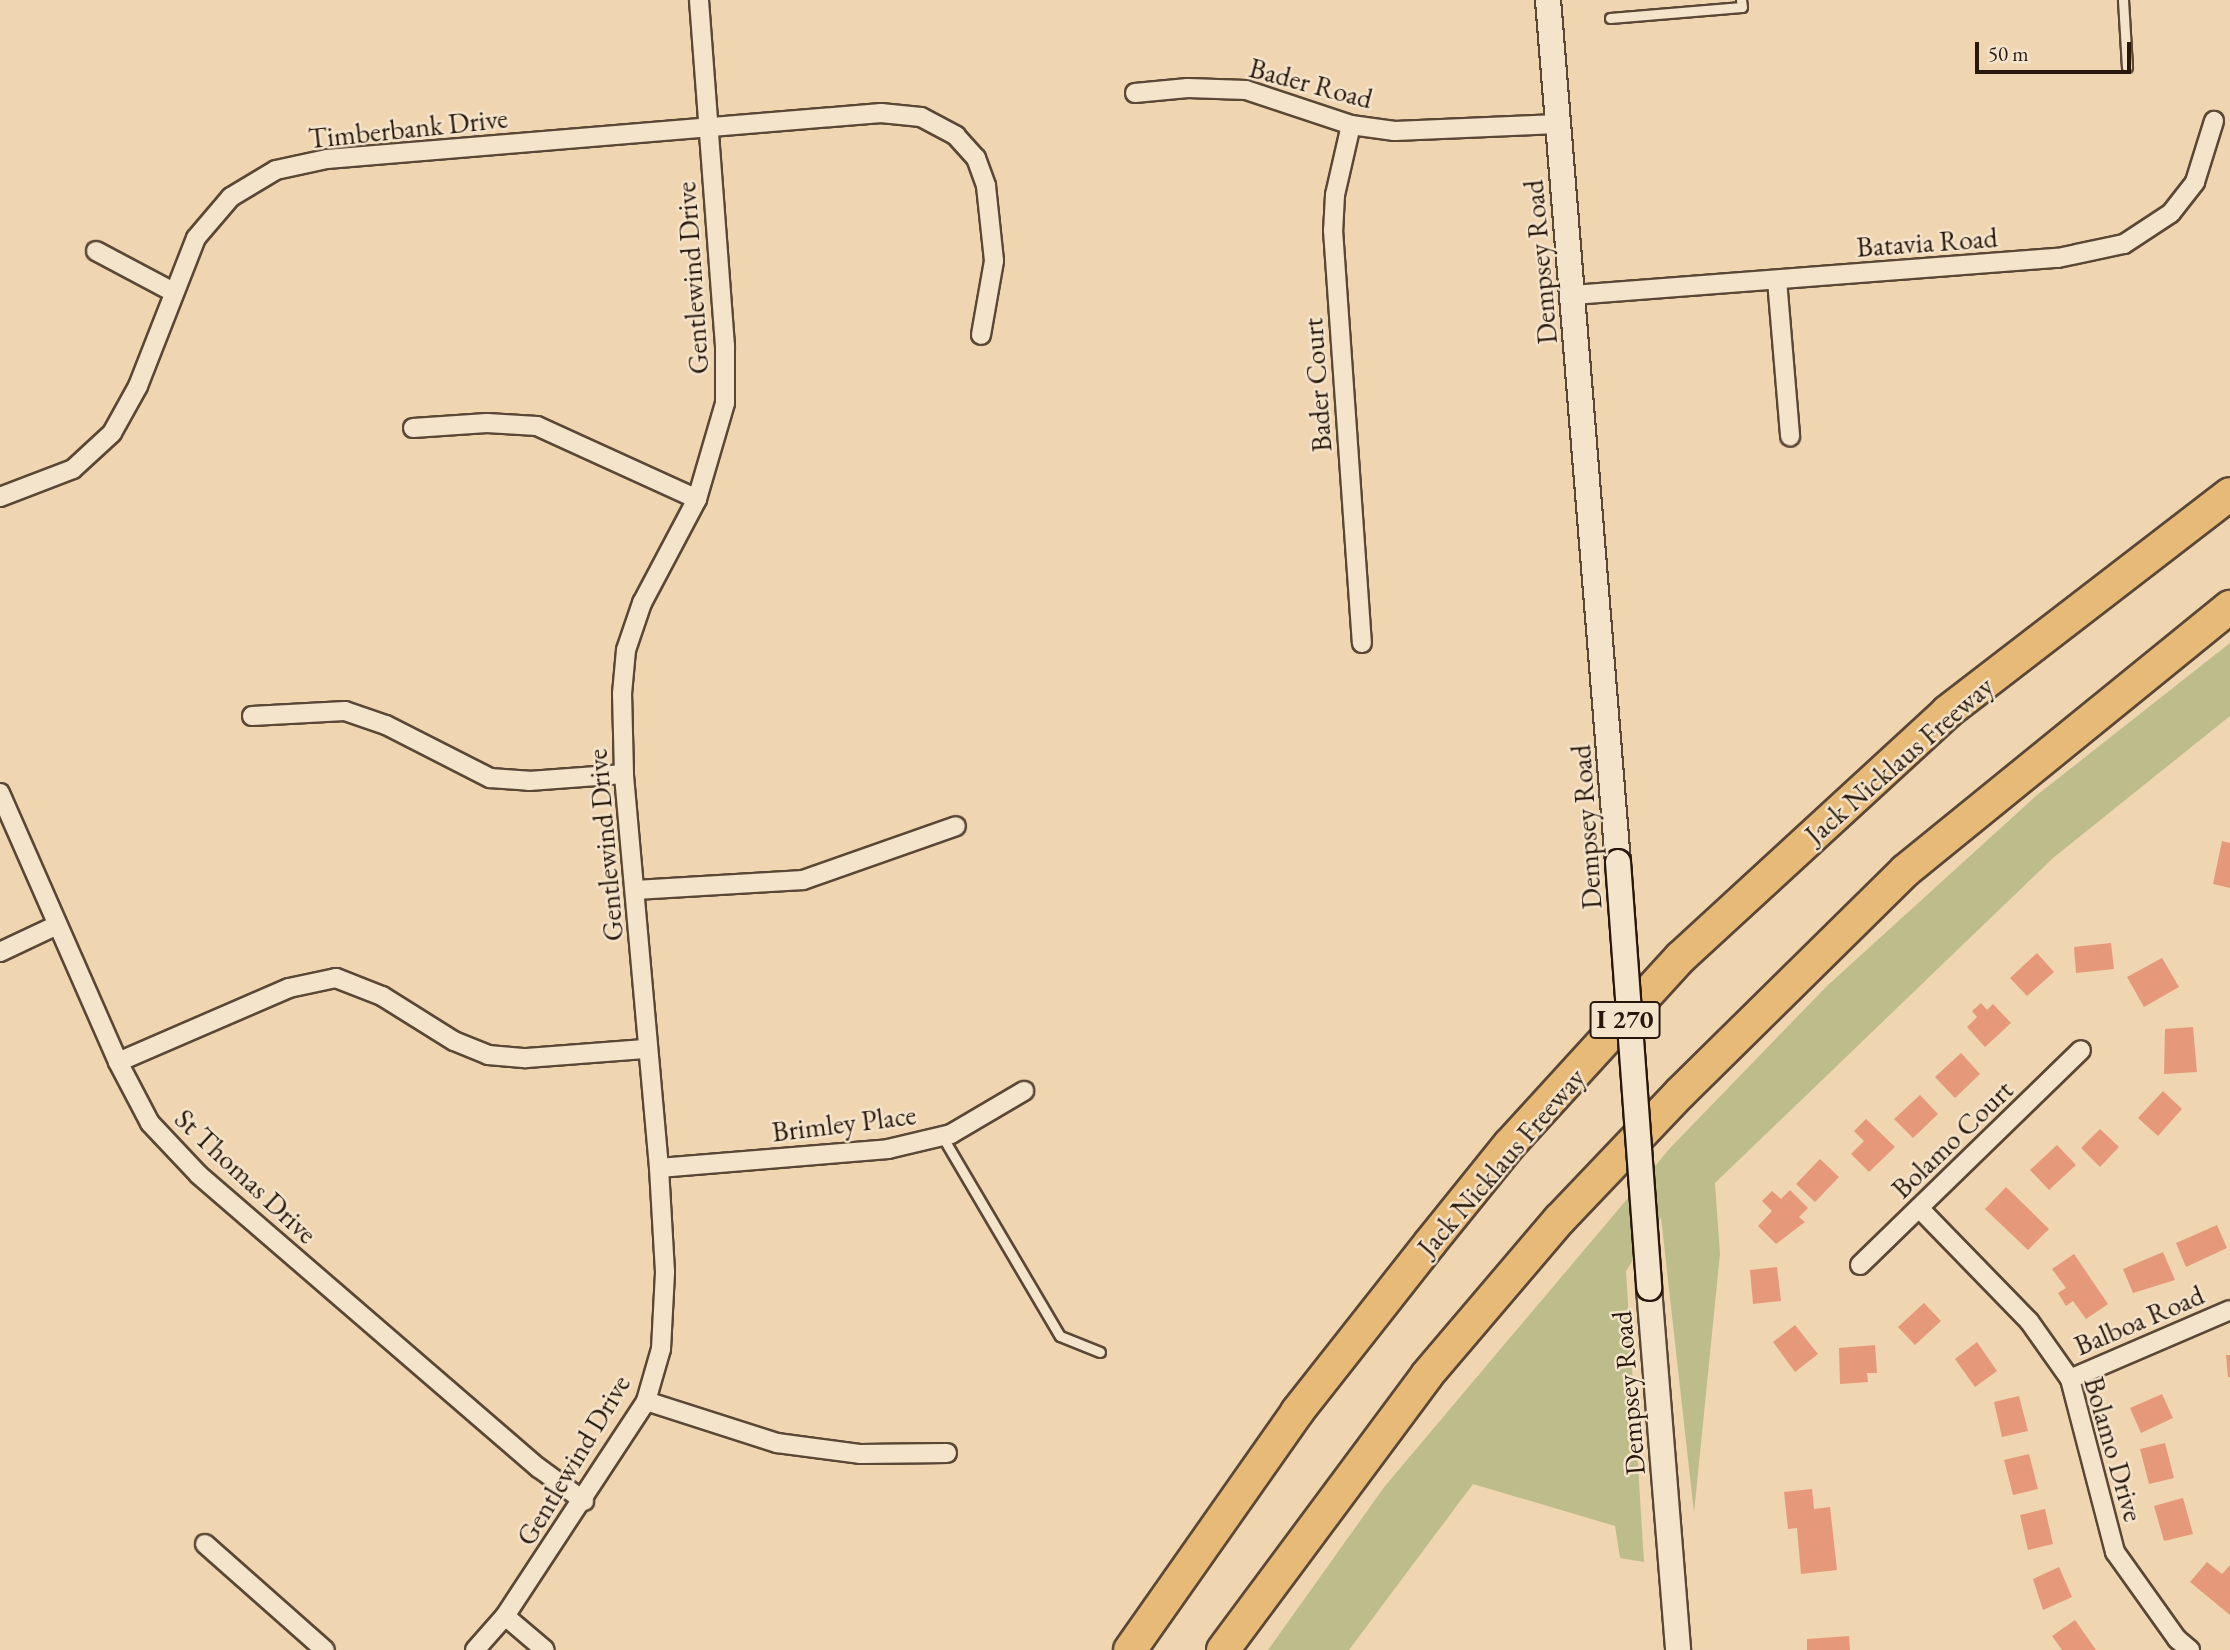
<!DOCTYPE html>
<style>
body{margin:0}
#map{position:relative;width:2230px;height:1650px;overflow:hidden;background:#f0d5b1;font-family:"EB Garamond",serif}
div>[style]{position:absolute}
.green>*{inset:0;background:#bcbd8a}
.building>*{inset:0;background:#e6997a}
.roads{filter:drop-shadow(2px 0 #5a4735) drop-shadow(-2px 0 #5a4735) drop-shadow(0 2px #5a4735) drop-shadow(0 -2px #5a4735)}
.service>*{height:9px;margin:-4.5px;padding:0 4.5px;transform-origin:4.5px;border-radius:4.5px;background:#f5e4cc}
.minor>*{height:18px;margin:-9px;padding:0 9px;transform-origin:9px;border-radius:9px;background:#f5e4cc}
.secondary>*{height:24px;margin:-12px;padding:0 12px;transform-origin:12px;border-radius:12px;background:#f5e4cc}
.motorway>*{height:32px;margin:-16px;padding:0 16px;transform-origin:16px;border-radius:16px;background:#e8ba78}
.bridges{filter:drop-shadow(2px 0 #28180c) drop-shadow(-2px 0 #28180c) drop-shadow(0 2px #28180c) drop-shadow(0 -2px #28180c)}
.secondary-bridge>*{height:24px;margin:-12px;padding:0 12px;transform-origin:12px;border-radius:12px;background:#f5e4cc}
span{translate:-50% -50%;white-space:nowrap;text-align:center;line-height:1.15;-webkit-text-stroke:5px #f5e4cc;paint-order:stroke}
.shield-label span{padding:2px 5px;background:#f5e4cc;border:2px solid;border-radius:5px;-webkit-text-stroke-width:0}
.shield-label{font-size:26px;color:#28180c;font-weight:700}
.street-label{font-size:28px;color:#28180c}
.scale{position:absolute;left:1975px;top:42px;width:156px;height:32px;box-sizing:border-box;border:4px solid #28180c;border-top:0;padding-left:9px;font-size:21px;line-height:24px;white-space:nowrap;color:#28180c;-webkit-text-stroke:5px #f5e4cc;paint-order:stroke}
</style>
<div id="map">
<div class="green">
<div style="clip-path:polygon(2230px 643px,2230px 716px,2053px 858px,1715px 1183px,1720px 1254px,1694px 1513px,1661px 1217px,1626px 1271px,1644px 1562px,1620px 1558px,1615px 1526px,1473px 1484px,1349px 1650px,1268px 1650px,1385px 1486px,1671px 1147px,1828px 985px,2037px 795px)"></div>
</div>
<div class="building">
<div style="clip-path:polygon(2222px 841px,2230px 843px,2230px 888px,2213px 884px)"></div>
<div style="clip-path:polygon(2111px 943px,2114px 969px,2076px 973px,2074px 947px)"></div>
<div style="clip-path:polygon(2037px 953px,2054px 972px,2027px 996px,2010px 978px)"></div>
<div style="clip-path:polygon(2162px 958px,2179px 987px,2144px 1007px,2127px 977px)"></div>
<div style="clip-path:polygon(1981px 1003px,1987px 1010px,1993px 1004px,2011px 1023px,1985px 1047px,1967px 1027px,1977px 1017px,1972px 1011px)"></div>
<div style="clip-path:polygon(2193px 1027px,2197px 1072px,2164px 1074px,2165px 1029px)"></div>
<div style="clip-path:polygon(1961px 1053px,1980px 1074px,1955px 1098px,1935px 1077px)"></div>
<div style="clip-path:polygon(2163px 1091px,2182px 1109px,2158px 1136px,2138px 1118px)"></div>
<div style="clip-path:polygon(1920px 1095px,1938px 1114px,1913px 1138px,1894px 1119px)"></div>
<div style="clip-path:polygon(1866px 1119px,1895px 1147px,1869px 1172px,1851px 1154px,1864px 1141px,1854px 1131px)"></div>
<div style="clip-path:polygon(2100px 1129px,2119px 1147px,2100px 1167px,2081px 1148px)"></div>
<div style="clip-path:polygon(2057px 1145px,2076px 1165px,2049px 1190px,2030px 1170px)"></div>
<div style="clip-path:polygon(1820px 1159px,1839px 1177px,1815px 1202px,1796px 1184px)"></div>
<div style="clip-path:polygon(2006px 1187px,2049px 1229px,2028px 1250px,1985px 1209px)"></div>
<div style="clip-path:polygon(1790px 1190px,1808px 1208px,1799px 1217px,1805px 1222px,1776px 1244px,1758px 1226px,1772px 1211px,1762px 1201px,1772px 1191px,1781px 1199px)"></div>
<div style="clip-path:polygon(2217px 1225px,2227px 1248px,2186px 1267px,2176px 1243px)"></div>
<div style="clip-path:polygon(2163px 1252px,2175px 1280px,2133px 1293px,2123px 1269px)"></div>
<div style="clip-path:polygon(2074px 1254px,2108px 1304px,2086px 1319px,2073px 1301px,2066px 1306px,2058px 1293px,2066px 1288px,2052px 1269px)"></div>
<div style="clip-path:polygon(1777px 1267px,1781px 1301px,1753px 1304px,1750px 1270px)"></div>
<div style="clip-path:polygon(1924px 1303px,1941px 1321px,1915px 1345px,1898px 1327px)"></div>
<div style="clip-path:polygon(1795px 1325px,1818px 1354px,1795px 1372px,1773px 1342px)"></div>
<div style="clip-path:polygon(1977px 1342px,1997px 1371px,1975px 1387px,1955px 1359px)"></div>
<div style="clip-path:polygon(1875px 1345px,1877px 1373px,1867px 1373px,1868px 1382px,1840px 1384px,1839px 1348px)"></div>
<div style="clip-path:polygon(2226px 1355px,2230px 1355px,2230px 1377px,2228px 1377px)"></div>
<div style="clip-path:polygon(2162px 1394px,2173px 1418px,2141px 1433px,2130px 1408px)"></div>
<div style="clip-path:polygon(2019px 1396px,2028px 1431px,2002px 1437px,1994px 1402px)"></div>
<div style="clip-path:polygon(2165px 1443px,2174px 1478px,2149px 1484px,2140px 1449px)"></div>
<div style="clip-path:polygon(2029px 1454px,2038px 1489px,2013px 1495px,2004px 1460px)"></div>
<div style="clip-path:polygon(1812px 1489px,1814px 1509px,1830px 1507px,1837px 1570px,1801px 1574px,1797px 1528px,1788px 1529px,1784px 1492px)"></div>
<div style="clip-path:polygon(2183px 1498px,2193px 1534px,2164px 1541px,2154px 1506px)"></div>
<div style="clip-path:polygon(2045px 1509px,2053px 1544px,2028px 1550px,2020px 1515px)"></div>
<div style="clip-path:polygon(2207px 1562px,2222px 1574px,2230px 1565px,2230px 1615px,2190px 1582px)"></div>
<div style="clip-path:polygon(2059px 1567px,2072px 1597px,2043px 1610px,2033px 1579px)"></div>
<div style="clip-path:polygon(2075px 1620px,2096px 1650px,2062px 1650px,2052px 1636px)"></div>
<div style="clip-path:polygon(1849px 1636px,1850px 1650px,1807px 1650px,1807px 1639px)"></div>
</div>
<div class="roads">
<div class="service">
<div style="left:2123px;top:0;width:67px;rotate:86.6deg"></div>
<div style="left:1610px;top:18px;width:132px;rotate:-4.8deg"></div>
<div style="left:1742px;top:7px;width:7px;rotate:-98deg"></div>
<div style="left:942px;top:1136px;width:232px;rotate:59.5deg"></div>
<div style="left:1060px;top:1336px;width:43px;rotate:21.8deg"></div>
</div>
<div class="minor">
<div style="left:1135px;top:93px;width:53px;rotate:-5.4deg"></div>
<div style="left:1188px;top:88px;width:58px;rotate:2deg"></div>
<div style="left:1246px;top:90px;width:111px;rotate:18.4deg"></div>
<div style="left:1351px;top:125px;width:44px;rotate:7.8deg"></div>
<div style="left:1395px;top:131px;width:163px;rotate:-2.5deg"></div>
<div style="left:1351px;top:125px;width:72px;rotate:102.9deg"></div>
<div style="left:1335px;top:195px;width:35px;rotate:93deg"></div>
<div style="left:1333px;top:230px;width:414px;rotate:86deg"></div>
<div style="left:96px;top:251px;width:87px;rotate:28deg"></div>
<div style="left:1777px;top:280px;width:157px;rotate:85.2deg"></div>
<div style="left:1573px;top:295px;width:486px;rotate:-4.4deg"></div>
<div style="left:2058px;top:258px;width:67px;rotate:-12deg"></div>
<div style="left:2124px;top:244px;width:56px;rotate:-33.4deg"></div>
<div style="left:2171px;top:213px;width:39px;rotate:-52deg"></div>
<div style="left:2195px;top:182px;width:64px;rotate:-72.7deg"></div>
<div style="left:413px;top:428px;width:74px;rotate:-3.9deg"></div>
<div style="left:487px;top:423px;width:50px;rotate:3.4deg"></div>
<div style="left:537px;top:426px;width:176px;rotate:24.5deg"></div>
<div style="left:0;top:497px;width:78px;rotate:-21deg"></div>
<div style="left:73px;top:469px;width:53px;rotate:-42.7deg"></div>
<div style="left:112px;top:433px;width:54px;rotate:-61deg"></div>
<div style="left:138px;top:386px;width:159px;rotate:-68.6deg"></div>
<div style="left:196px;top:238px;width:54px;rotate:-49.5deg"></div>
<div style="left:231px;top:197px;width:52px;rotate:-31deg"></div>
<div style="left:276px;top:170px;width:52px;rotate:-12.2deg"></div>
<div style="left:327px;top:159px;width:556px;rotate:-4.75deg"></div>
<div style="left:881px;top:113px;width:40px;rotate:5.7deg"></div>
<div style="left:921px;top:117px;width:40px;rotate:28deg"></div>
<div style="left:956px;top:136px;width:30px;rotate:48deg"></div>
<div style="left:976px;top:158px;width:30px;rotate:70deg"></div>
<div style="left:986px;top:186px;width:75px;rotate:83.9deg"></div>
<div style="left:994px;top:261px;width:75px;rotate:100deg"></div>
<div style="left:252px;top:716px;width:93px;rotate:-3.1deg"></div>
<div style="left:345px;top:711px;width:43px;rotate:18.9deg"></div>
<div style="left:386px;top:725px;width:117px;rotate:27deg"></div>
<div style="left:490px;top:778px;width:39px;rotate:4deg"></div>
<div style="left:529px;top:781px;width:95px;rotate:-4.2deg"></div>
<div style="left:0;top:793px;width:294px;rotate:66.3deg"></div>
<div style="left:118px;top:1062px;width:69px;rotate:62.3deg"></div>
<div style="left:150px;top:1123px;width:71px;rotate:46.7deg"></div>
<div style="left:199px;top:1175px;width:449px;rotate:40.8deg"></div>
<div style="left:539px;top:1468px;width:56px;rotate:36.3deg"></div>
<div style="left:636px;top:890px;width:167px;rotate:-3.4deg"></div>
<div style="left:803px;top:880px;width:162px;rotate:-19.4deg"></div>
<div style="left:0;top:952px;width:63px;rotate:-25.3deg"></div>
<div style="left:118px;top:1062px;width:186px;rotate:-23.4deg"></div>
<div style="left:289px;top:988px;width:48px;rotate:-12deg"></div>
<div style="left:336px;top:978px;width:49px;rotate:21.4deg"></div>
<div style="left:382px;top:996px;width:85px;rotate:32deg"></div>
<div style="left:454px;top:1041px;width:37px;rotate:22deg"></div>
<div style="left:488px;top:1055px;width:38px;rotate:5deg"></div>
<div style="left:526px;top:1058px;width:120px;rotate:-4.3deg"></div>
<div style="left:659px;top:1168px;width:230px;rotate:-4.7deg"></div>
<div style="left:888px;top:1149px;width:65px;rotate:-13.4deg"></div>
<div style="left:951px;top:1134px;width:85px;rotate:-30.5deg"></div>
<div style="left:1919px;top:1208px;width:158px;rotate:45.8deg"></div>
<div style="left:2029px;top:1321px;width:71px;rotate:54.7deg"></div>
<div style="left:2070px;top:1379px;width:179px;rotate:75.4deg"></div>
<div style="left:2115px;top:1552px;width:107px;rotate:54.5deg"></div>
<div style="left:2177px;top:1639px;width:17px;rotate:40deg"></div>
<div style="left:1860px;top:1265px;width:308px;rotate:-44.2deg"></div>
<div style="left:2070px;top:1379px;width:174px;rotate:-23.3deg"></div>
<div style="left:646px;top:1401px;width:138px;rotate:17.8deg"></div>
<div style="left:777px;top:1443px;width:85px;rotate:7.5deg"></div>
<div style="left:861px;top:1454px;width:86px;rotate:-0.7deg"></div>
<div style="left:205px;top:1544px;width:160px;rotate:41.5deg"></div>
<div style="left:505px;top:1616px;width:52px;rotate:40.4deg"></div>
<div style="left:475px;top:1650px;width:45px;rotate:-48.6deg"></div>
<div style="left:505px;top:1616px;width:257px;rotate:-56.7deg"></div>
<div style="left:646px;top:1401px;width:54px;rotate:-73.9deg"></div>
<div style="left:661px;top:1349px;width:77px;rotate:-87deg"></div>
<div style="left:665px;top:1272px;width:104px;rotate:-93.3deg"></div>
<div style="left:659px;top:1168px;width:396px;rotate:-95.1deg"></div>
<div style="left:624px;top:774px;width:80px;rotate:-91.4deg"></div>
<div style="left:622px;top:694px;width:44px;rotate:-84.8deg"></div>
<div style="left:626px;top:650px;width:50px;rotate:-71.2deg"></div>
<div style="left:642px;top:603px;width:118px;rotate:-62.1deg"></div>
<div style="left:697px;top:499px;width:100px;rotate:-73.7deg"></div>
<div style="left:725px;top:403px;width:57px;rotate:-90deg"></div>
<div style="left:725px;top:346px;width:347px;rotate:-94.3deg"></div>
</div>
<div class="secondary">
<div style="left:1548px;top:0;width:865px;rotate:85.36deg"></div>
<div style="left:1649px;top:1288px;width:363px;rotate:85.4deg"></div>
</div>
<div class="motorway">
<div style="left:1130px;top:1650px;width:291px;rotate:-54.9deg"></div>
<div style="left:1297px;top:1412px;width:215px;rotate:-51.8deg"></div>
<div style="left:1430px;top:1243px;width:127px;rotate:-51.1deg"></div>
<div style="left:1510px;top:1144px;width:253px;rotate:-47.6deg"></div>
<div style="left:1681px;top:957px;width:362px;rotate:-42.6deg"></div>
<div style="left:1947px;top:712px;width:357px;rotate:-37.6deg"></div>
<div style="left:1223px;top:1650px;width:342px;rotate:-53.4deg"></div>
<div style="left:1427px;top:1375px;width:205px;rotate:-49.6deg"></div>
<div style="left:1560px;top:1219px;width:174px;rotate:-46.4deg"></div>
<div style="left:1680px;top:1093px;width:316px;rotate:-44.6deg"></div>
<div style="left:1905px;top:871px;width:419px;rotate:-39.1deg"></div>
</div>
</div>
<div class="bridges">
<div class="secondary-bridge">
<div style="left:1618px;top:862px;width:427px;rotate:85.8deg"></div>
</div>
</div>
<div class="shield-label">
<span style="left:1625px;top:1020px">I 270</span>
</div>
<div class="street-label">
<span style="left:1311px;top:83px;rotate:15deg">Bader Road</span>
<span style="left:408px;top:128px;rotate:-6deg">Timberbank Drive</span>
<span style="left:1927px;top:242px;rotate:-4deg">Batavia Road</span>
<span style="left:1540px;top:262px;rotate:-95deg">Dempsey Road</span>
<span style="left:692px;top:278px;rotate:-94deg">Gentlewind Drive</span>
<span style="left:1317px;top:385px;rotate:-94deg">Bader Court</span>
<span style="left:1899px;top:760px;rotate:-41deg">Jack Nicklaus Freeway</span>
<span style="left:1586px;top:827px;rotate:-94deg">Dempsey Road</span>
<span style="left:605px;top:845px;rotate:-95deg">Gentlewind Drive</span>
<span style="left:844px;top:1123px;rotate:-7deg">Brimley Place</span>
<span style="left:1952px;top:1139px;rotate:-44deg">Bolamo Court</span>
<span style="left:1501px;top:1162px;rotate:-49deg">Jack Nicklaus Freeway</span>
<span style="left:246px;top:1176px;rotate:43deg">St Thomas Drive</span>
<span style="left:2139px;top:1320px;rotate:-23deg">Balboa Road</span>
<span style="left:1628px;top:1393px;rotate:-95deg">Dempsey Road</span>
<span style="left:2114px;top:1449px;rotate:74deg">Bolamo Drive</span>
<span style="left:573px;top:1460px;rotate:-59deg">Gentlewind Drive</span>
</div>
<div class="scale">50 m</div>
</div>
